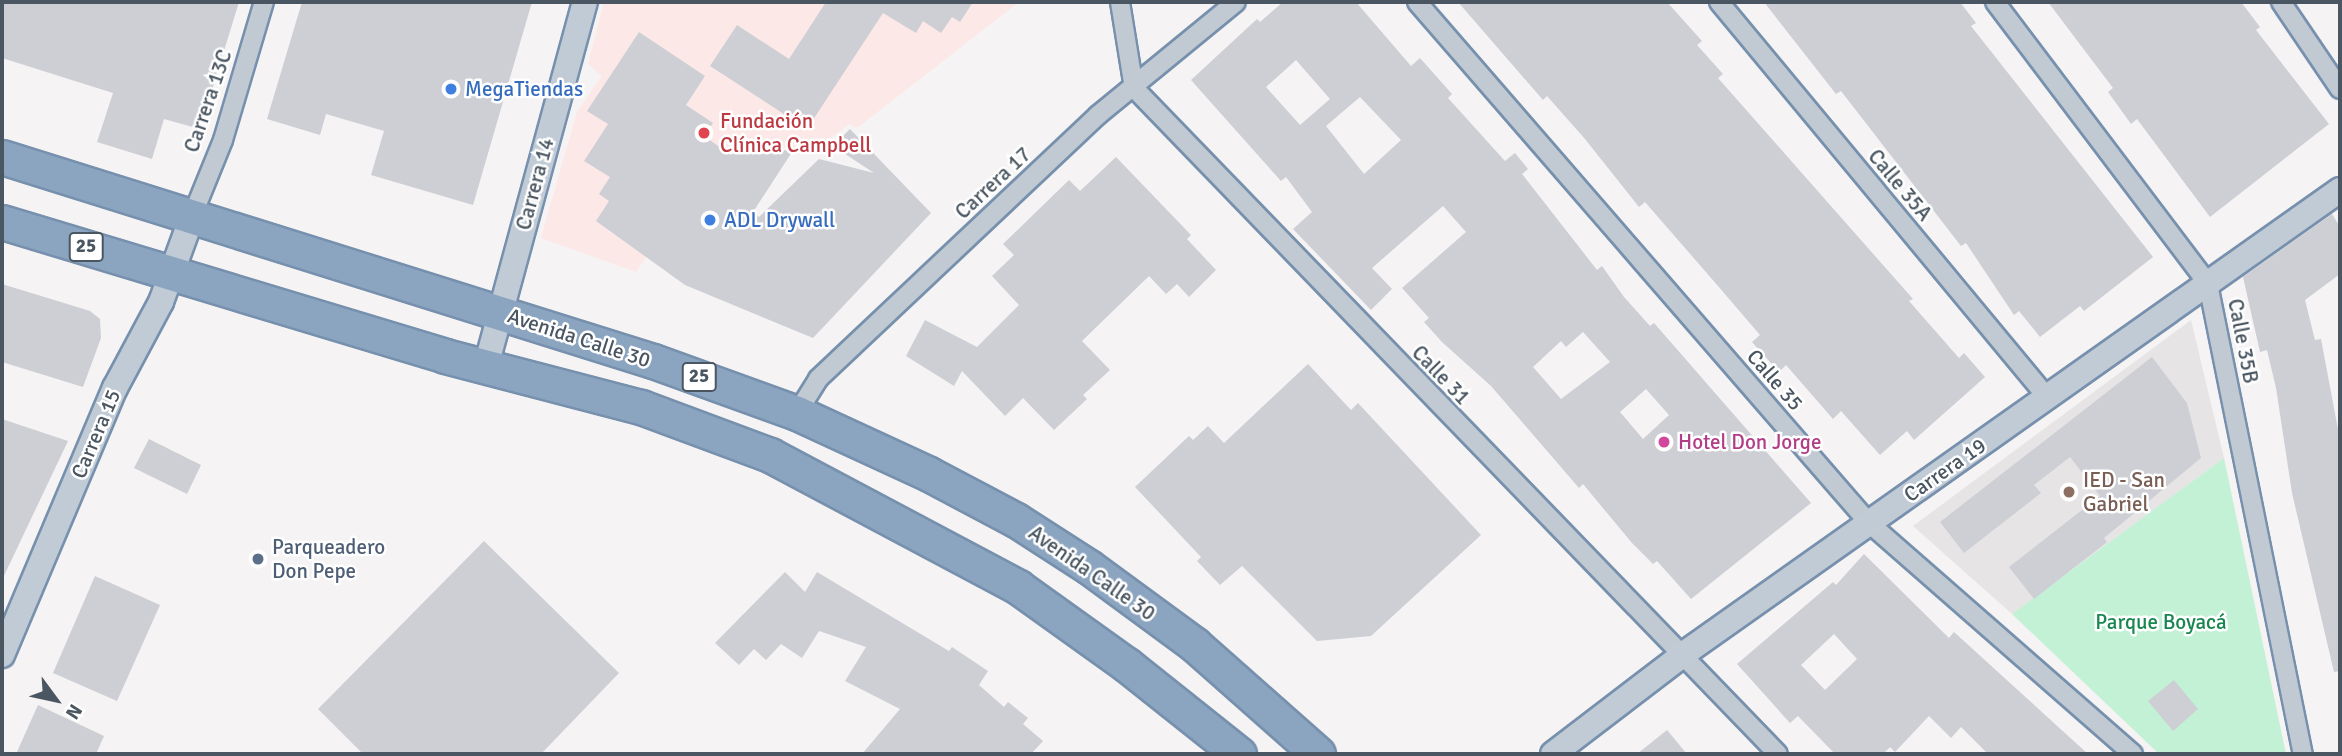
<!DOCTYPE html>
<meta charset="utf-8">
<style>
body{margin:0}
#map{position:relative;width:2342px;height:756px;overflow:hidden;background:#f5f3f3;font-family:Signika,sans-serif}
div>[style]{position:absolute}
.education>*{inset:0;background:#e6e4e5}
.medical>*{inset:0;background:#fce8e6}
.green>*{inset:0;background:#c3f1d5}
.building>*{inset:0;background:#cdcfd5}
.roads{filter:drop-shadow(2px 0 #7690ad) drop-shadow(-2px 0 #7690ad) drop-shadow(0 2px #7690ad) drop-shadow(0 -2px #7690ad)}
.street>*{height:18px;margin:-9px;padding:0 9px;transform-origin:9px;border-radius:9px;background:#c1cad2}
.secondary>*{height:24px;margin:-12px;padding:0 12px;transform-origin:12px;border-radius:12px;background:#c1cbd6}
.highway>*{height:33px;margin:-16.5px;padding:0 16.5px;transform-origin:16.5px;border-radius:16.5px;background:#8ba5c1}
.dots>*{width:19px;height:19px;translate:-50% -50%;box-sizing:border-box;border:4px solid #fff;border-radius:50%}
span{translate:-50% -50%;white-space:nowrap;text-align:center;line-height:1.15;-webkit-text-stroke:5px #fff;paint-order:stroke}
.shield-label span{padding:2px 5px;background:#fff;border:2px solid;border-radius:5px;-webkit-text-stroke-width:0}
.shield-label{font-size:19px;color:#4a5661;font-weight:700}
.shop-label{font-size:21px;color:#366cbe}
.left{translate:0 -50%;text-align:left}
.street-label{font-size:21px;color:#4a5661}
.health-label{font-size:21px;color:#be3a42}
.hotel-label{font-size:21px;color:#b23c85}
.education-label{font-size:21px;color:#785e54}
.service-label{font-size:21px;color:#4e5e75}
.park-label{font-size:21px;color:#17864f}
.frame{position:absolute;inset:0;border:4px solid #4a5661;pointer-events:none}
.north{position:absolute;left:21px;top:665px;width:70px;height:70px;-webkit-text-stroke:5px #fff;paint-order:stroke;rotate:123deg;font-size:19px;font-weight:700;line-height:28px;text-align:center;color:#4a5661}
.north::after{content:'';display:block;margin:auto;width:24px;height:32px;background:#4a5661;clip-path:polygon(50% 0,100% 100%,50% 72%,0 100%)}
</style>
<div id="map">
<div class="education">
<div style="clip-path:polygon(2191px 320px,2224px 458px,2012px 614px,1913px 526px)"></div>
</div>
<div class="medical">
<div style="clip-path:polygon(604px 2px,1019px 2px,857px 128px,849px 124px,811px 153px,747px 139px,703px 173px,636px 272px,541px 238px,577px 112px,602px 76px,588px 64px)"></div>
</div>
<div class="green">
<div style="clip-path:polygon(2224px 458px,2286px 754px,2159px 754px,2012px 614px)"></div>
</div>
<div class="building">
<div style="clip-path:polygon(2px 2px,239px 2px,200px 129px,164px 119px,152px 159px,97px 142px,113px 93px,2px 58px)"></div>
<div style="clip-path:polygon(302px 2px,532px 2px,473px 205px,371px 175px,384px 131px,326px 114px,320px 135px,267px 119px)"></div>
<div style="clip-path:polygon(826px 2px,973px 2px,960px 22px,952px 17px,941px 33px,923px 21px,916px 33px,883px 13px,807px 129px,710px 66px,737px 25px,789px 59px)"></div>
<div style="clip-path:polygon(evenodd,1283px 2px,1356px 2px,1411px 66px,1420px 58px,1452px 94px,1448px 98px,1505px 161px,1515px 153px,1528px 169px,1522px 174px,1597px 270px,1602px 266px,1624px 297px,1650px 326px,1654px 323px,1811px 503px,1691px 599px,1657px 561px,1653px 564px,1632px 543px,1583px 484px,1579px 488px,1491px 386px,1442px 342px,1424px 322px,1429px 318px,1402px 288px,1466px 232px,1443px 206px,1372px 268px,1392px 289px,1371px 310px,1293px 229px,1312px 212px,1286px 177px,1281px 181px,1191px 80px,1257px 19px,1260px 22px,1283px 2px,1296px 60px,1330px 99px,1300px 125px,1266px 87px,1296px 60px,1283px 2px,1360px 97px,1401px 140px,1364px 174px,1326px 126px,1360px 97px,1283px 2px,1583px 332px,1610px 362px,1561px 399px,1533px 367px,1561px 341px,1566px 347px,1583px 332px,1283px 2px,1646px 389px,1669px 415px,1643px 439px,1620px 412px,1646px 389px)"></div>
<div style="clip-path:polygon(1458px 2px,1667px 2px,1702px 41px,1697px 45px,1723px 74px,1718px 78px,1913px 299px,1909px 301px,1959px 358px,1964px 353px,1985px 377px,1914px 440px,1907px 431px,1880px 455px,1841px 411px,1833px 419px,1786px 365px,1779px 372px,1752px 342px,1760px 335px,1718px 286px,1645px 202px,1639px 207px,1585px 139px,1547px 96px,1543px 100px)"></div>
<div style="clip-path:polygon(1764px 2px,1960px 2px,1976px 23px,1971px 26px,2153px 257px,2084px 311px,2080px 306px,2040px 337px,2019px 311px,2014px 315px,1966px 243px,1961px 246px,1841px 91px,1836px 94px)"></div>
<div style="clip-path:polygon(2048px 2px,2241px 2px,2260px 27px,2256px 30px,2329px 124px,2210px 217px,2137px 119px,2131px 124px,2108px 92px,2113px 88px)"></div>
<div style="clip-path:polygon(639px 32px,705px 76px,686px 105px,713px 123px,704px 136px,731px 155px,748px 141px,792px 152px,753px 212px,759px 217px,819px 159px,874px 173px,833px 146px,850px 129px,931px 213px,813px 338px,685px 285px,596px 221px,609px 201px,599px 194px,610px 177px,584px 161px,608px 124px,587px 111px)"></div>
<div style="clip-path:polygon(1116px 157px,1191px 235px,1187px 239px,1216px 270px,1189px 297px,1177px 284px,1166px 294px,1149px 276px,1082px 341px,1110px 370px,1083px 395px,1087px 399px,1054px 430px,1023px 398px,1005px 416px,962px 371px,954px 386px,906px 356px,925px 320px,977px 347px,1019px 305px,992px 276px,1014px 255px,1003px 244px,1069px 180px,1080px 191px)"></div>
<div style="clip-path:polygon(2332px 214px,2340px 227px,2340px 274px,2305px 300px,2315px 340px,2321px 339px,2340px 440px,2340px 671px,2334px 672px,2292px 493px,2276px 388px,2267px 350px,2260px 352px,2243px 277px)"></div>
<div style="clip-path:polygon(2px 284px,90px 311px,100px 319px,101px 338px,83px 387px,2px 362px)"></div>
<div style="clip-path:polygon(2152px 357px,2187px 403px,2201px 458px,2104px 538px,2107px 542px,2034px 599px,2009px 567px,2100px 496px,2070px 457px,2034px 485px,2041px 493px,1964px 553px,1940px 522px)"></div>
<div style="clip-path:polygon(1308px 364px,1351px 410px,1358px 403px,1481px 535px,1371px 636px,1317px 641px,1242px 566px,1220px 585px,1197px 561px,1201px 557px,1135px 487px,1189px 436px,1193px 440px,1208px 426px,1224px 443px)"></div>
<div style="clip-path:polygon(2px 419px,68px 441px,2px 580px)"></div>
<div style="clip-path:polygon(149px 439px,201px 465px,187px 494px,134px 468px)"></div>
<div style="clip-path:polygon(484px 541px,619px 673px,541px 754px,363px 754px,318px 709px)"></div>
<div style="clip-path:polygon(evenodd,1864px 554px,1949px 638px,1954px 632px,2088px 754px,1988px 754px,1961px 727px,1951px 738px,1929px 716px,1895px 752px,1890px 747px,1883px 754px,1835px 754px,1798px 716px,1790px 723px,1737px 664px,1833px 582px,1836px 585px,1864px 554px,1834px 634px,1857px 659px,1825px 690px,1801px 665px,1834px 634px)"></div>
<div style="clip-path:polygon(785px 572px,805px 592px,817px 572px,949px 651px,952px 647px,988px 671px,979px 685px,1004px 707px,1008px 702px,1028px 718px,1023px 724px,1043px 741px,1031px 754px,862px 754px,900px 709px,845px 681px,866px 647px,819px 631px,802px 658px,781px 644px,766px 660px,754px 649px,739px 665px,715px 643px)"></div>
<div style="clip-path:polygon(95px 576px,160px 605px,117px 701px,53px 673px)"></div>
<div style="clip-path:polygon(2174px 680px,2198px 709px,2173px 731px,2148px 701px)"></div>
<div style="clip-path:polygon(38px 705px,104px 736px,96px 754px,16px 754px)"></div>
<div style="clip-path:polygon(1667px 730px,1687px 754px,1637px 754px)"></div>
</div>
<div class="roads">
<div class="street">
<div style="left:1120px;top:2px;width:87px;rotate:80.8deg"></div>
<div style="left:1134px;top:88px;width:926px;rotate:45.96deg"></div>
<div style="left:1417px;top:2px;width:690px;rotate:49.06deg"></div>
<div style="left:1869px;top:523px;width:351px;rotate:41.2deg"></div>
<div style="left:1719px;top:2px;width:513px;rotate:50.29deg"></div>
<div style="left:1995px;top:2px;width:353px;rotate:52.9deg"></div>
<div style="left:2208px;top:284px;width:480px;rotate:78.6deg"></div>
<div style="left:2281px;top:2px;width:105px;rotate:55.9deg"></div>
<div style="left:193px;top:214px;width:80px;rotate:-67.9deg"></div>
<div style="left:223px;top:140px;width:144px;rotate:-73.5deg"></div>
<div style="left:797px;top:413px;width:40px;rotate:-58deg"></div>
<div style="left:818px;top:379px;width:385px;rotate:-43.3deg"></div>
<div style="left:1098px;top:115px;width:178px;rotate:-39.3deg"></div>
</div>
<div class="secondary">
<div style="left:486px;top:366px;width:377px;rotate:-74.8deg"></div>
<div style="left:2px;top:655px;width:290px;rotate:-67.1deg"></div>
<div style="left:115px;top:388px;width:98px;rotate:-61.9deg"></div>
<div style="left:161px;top:302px;width:94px;rotate:-70deg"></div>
<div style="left:1553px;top:754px;width:166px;rotate:-37.4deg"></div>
<div style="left:1685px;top:653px;width:802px;rotate:-35.26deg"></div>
</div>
<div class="highway">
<div style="left:2px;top:157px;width:682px;rotate:17.4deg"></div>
<div style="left:653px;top:361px;width:153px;rotate:19.9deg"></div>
<div style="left:797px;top:413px;width:145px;rotate:24.8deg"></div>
<div style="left:929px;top:474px;width:98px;rotate:27.9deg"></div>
<div style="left:1016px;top:520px;width:87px;rotate:32.8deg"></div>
<div style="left:1089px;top:567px;width:132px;rotate:36.3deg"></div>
<div style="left:1195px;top:645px;width:164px;rotate:41.5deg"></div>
<div style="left:2px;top:222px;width:463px;rotate:16.8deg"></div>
<div style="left:445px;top:356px;width:203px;rotate:14.6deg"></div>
<div style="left:641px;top:407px;width:138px;rotate:20.4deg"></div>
<div style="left:770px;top:455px;width:281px;rotate:28deg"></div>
<div style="left:1018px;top:587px;width:134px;rotate:35.6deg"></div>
<div style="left:1127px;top:665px;width:143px;rotate:38.5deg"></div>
</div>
</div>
<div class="dots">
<div style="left:451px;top:89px;background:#3f7fe0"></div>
<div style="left:704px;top:133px;background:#e0444e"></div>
<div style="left:710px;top:220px;background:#3f7fe0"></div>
<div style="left:1664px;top:442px;background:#d1479c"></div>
<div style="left:2069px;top:492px;background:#8d6e63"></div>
<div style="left:258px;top:559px;background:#5c6f8a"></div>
</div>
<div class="shield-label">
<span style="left:86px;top:247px">25</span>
<span style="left:699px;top:377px">25</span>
</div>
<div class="shop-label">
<span class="left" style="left:465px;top:89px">MegaTiendas</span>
<span class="left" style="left:724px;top:220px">ADL Drywall</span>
</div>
<div class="street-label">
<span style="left:208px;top:101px;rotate:-71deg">Carrera 13C</span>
<span style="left:993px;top:183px;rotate:-43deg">Carrera 17</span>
<span style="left:535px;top:184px;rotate:-75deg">Carrera 14</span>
<span style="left:1900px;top:185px;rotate:50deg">Calle 35A</span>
<span style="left:579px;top:338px;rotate:18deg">Avenida Calle 30</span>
<span style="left:2243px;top:341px;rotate:79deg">Calle 35B</span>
<span style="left:1441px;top:375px;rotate:46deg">Calle 31</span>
<span style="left:1775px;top:380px;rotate:49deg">Calle 35</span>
<span style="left:96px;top:434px;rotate:-67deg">Carrera 15</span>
<span style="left:1945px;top:470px;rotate:-35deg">Carrera 19</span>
<span style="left:1092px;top:573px;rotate:35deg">Avenida Calle 30</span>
</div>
<div class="health-label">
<span class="left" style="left:720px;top:133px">Fundación<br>Clínica Campbell</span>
</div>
<div class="hotel-label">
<span class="left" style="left:1678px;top:442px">Hotel Don Jorge</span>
</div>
<div class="education-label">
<span class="left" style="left:2083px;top:492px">IED - San<br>Gabriel</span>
</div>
<div class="service-label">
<span class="left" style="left:272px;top:559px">Parqueadero<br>Don Pepe</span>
</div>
<div class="park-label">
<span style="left:2161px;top:622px">Parque Boyacá</span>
</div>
<div class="frame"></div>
<div class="north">N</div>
</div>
